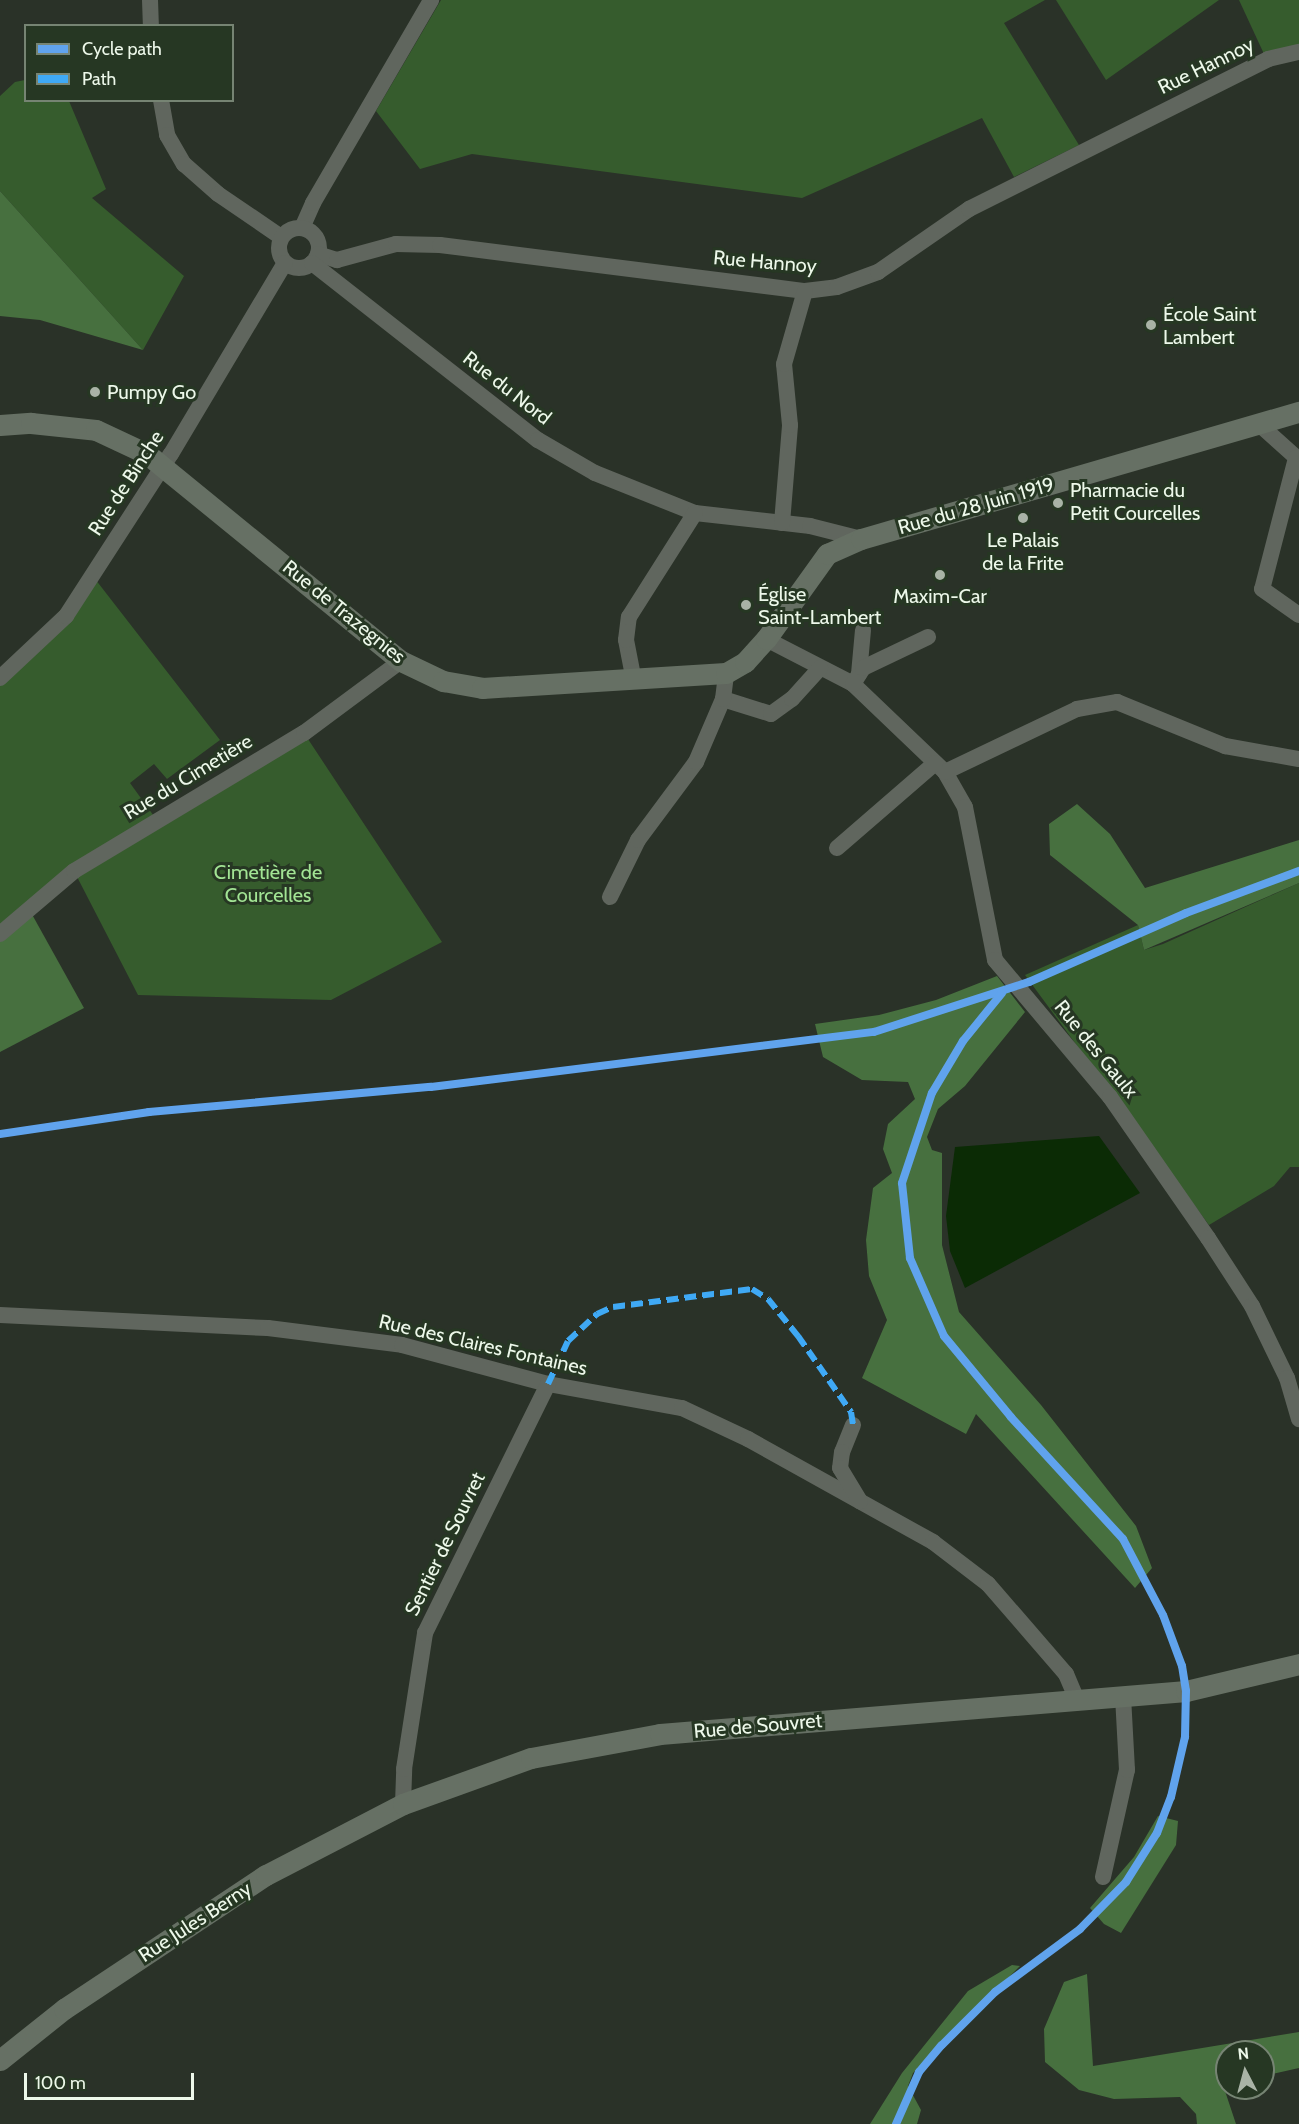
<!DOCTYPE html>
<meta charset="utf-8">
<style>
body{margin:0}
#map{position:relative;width:1299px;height:2124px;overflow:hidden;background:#2a3228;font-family:Cabin,sans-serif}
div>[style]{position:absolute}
.green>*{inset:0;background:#365c2d}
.forest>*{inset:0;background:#47703f}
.water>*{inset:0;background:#0b2b05}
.minor>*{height:16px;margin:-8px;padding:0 8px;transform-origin:8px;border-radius:8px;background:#60665e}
.minor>.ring{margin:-8px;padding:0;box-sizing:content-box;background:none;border:16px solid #60665e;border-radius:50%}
.major>*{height:21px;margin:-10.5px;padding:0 10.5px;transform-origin:10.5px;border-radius:10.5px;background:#667064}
.quiet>*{height:6px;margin-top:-3px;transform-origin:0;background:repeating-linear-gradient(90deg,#3fa9f5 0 12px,transparent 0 18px)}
.cycleway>*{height:8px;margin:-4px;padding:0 4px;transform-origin:4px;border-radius:4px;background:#60a3ed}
.dots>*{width:16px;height:16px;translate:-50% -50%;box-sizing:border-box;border:3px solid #263723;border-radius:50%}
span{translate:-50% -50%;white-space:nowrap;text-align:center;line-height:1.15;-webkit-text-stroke:6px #263723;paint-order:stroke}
.street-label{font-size:20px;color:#edf8ea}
.poi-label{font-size:20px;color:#edf8ea}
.left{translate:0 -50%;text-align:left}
.park-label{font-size:20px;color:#a2e494}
.legend{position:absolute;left:24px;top:24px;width:210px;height:78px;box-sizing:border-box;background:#263723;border:2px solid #768473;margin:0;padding:8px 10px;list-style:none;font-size:18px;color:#edf8ea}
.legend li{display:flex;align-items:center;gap:12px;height:30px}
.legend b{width:30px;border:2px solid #768473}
.north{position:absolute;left:1215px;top:2040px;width:60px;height:60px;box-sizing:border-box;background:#263723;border:2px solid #768473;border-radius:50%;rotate:354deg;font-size:16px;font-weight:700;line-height:24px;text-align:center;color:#edf8ea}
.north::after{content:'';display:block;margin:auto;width:21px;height:27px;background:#a9b3a6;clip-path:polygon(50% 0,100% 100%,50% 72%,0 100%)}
.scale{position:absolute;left:24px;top:2073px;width:170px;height:27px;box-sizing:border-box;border:3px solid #edf8ea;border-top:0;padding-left:8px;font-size:18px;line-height:21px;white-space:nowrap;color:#edf8ea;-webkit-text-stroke:4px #263723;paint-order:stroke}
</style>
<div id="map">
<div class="green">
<div style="clip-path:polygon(441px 0,1045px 0,1004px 23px,1079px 145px,1014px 177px,982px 118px,802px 198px,472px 154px,420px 169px,376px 111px)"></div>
<div style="clip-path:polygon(1056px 0,1219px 0,1106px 80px)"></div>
<div style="clip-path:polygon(1239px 0,1299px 0,1299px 49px,1264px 54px)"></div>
<div style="clip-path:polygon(25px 80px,26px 100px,69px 101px,106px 189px,92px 198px,184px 276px,143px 350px,0 191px,0 96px,15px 82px)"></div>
<div style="clip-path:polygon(92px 575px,220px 740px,167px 779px,154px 764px,130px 783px,156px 819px,304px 733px,442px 942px,331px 1000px,138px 995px,74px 871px,0 934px,0 678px)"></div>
<div style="clip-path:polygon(1299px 883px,1299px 1167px,1290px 1167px,1274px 1186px,1209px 1225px,1025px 975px,1138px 925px,1144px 950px,1163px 944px)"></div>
</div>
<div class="forest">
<div style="clip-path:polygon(0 191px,143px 350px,40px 320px,0 316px)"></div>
<div style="clip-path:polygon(1077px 804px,1110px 834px,1145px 888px,1299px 840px,1299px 883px,1144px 950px,1138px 925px,1050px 855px,1049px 824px)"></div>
<div style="clip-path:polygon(29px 909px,84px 1008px,0 1052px,0 934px)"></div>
<div style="clip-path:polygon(997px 976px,1025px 1012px,965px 1086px,938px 1109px,927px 1137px,932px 1150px,942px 1153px,942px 1245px,959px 1312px,1041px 1405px,1136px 1526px,1152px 1568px,1135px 1588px,976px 1414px,966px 1434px,862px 1378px,887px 1320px,869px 1276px,866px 1240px,873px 1188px,892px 1173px,883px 1149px,888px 1124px,915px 1099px,908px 1082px,862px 1080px,823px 1057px,815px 1024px,879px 1015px,936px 1000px)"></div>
<div style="clip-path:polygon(1158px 1816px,1178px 1821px,1176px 1845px,1121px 1933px,1104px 1924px,1090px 1908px,1134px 1857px)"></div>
<div style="clip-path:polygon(1012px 1965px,1020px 1966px,913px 2073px,908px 2086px,921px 2110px,917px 2124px,870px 2124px,902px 2073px,968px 1991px)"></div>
<div style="clip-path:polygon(1087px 1974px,1093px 2066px,1299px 2032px,1299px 2068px,1263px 2076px,1263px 2052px,1227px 2052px,1227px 2084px,1223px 2085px,1236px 2124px,1197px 2124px,1196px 2114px,1180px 2097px,1114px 2099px,1079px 2090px,1045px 2062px,1044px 2029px,1064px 1982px)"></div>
</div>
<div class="water">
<div style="clip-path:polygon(1099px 1136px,1140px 1193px,965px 1288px,950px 1251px,946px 1216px,955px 1147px)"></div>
</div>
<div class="minor">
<div style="left:150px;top:0;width:26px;rotate:88deg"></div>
<div style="left:161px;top:100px;width:36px;rotate:80deg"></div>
<div style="left:167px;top:135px;width:34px;rotate:60deg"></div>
<div style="left:184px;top:164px;width:45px;rotate:41.4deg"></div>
<div style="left:218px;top:194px;width:76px;rotate:34.3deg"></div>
<div style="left:302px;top:228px;width:27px;rotate:-66deg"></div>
<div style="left:313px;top:203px;width:235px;rotate:-59.8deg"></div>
<div class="ring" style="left:279px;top:228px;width:24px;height:24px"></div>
<div style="left:318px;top:254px;width:20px;rotate:18deg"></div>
<div style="left:337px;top:260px;width:61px;rotate:-15.2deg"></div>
<div style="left:396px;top:244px;width:44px;rotate:1.3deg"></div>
<div style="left:440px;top:245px;width:368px;rotate:7.2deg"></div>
<div style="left:805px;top:291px;width:32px;rotate:-7deg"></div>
<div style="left:837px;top:287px;width:44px;rotate:-20.1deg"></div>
<div style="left:878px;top:272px;width:111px;rotate:-34.7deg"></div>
<div style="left:969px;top:209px;width:335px;rotate:-26.6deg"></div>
<div style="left:1268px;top:59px;width:32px;rotate:-13deg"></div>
<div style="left:312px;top:263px;width:287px;rotate:38.1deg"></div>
<div style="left:538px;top:440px;width:66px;rotate:30.1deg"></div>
<div style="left:595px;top:473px;width:108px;rotate:21.8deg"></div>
<div style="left:695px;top:513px;width:116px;rotate:6.4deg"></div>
<div style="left:810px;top:526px;width:53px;rotate:14.3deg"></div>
<div style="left:1259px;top:424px;width:54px;rotate:42deg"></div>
<div style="left:1296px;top:458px;width:135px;rotate:104.5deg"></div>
<div style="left:1262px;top:589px;width:45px;rotate:35.1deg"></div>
<div style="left:782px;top:523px;width:98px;rotate:-85.3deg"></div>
<div style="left:790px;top:425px;width:61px;rotate:-95.6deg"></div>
<div style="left:784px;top:364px;width:76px;rotate:-74deg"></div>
<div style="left:766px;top:639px;width:98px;rotate:27.3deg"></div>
<div style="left:853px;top:684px;width:127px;rotate:43.7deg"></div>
<div style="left:945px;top:772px;width:40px;rotate:60.3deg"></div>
<div style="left:965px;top:807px;width:156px;rotate:78.9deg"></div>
<div style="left:995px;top:960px;width:179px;rotate:50deg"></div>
<div style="left:1110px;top:1097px;width:172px;rotate:55.2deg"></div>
<div style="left:1208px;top:1238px;width:81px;rotate:57.1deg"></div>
<div style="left:1252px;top:1306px;width:80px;rotate:64.1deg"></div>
<div style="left:1287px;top:1378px;width:43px;rotate:73.7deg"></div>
<div style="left:859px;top:674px;width:44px;rotate:-84.8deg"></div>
<div style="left:0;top:678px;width:91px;rotate:-43.2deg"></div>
<div style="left:66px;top:616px;width:193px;rotate:-57.1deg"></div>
<div style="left:171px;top:454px;width:222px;rotate:-59.2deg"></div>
<div style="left:634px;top:681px;width:42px;rotate:-101deg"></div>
<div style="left:626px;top:640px;width:23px;rotate:-83deg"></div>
<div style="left:629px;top:617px;width:123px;rotate:-57.6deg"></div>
<div style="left:853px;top:684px;width:19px;rotate:-58deg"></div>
<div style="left:863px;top:668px;width:72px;rotate:-25.5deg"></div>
<div style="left:723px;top:699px;width:50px;rotate:17.4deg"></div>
<div style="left:771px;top:714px;width:26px;rotate:-36deg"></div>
<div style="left:792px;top:699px;width:42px;rotate:-47.9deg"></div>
<div style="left:945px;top:772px;width:146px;rotate:-25.5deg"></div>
<div style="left:1077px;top:709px;width:41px;rotate:-9.9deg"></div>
<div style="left:1117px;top:702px;width:117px;rotate:22.2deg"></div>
<div style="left:1225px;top:746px;width:75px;rotate:10deg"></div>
<div style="left:837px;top:848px;width:130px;rotate:-40.9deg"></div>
<div style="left:610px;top:897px;width:64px;rotate:-63.8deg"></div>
<div style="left:638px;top:840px;width:97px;rotate:-53.4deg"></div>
<div style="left:696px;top:762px;width:69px;rotate:-66.8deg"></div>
<div style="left:723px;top:699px;width:26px;rotate:-83deg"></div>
<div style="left:0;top:934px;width:97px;rotate:-40.4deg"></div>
<div style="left:74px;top:871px;width:268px;rotate:-31deg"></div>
<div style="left:304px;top:733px;width:121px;rotate:-36.6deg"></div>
<div style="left:0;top:1315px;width:268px;rotate:2.8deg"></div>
<div style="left:268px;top:1328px;width:135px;rotate:7.2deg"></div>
<div style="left:402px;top:1345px;width:151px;rotate:15deg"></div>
<div style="left:548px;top:1384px;width:136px;rotate:10.2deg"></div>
<div style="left:682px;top:1408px;width:73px;rotate:25.2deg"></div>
<div style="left:748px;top:1439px;width:212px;rotate:29.1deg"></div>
<div style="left:933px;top:1542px;width:69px;rotate:37.4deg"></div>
<div style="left:988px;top:1584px;width:119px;rotate:49.1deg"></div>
<div style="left:1066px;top:1674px;width:28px;rotate:67deg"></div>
<div style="left:853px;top:1425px;width:29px;rotate:112deg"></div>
<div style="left:842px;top:1452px;width:16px;rotate:97deg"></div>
<div style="left:840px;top:1468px;width:39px;rotate:59deg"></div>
<div style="left:403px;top:1804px;width:35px;rotate:-88deg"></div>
<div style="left:404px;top:1769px;width:138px;rotate:-81.2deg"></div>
<div style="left:425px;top:1633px;width:278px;rotate:-63.7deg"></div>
<div style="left:1103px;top:1877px;width:110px;rotate:-77.4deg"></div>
<div style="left:1127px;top:1770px;width:74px;rotate:-93.1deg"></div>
</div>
<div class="major">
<div style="left:0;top:425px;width:31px;rotate:-4deg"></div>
<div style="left:31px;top:423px;width:65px;rotate:6.1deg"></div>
<div style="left:96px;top:430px;width:56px;rotate:25.2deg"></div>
<div style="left:147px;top:454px;width:328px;rotate:39.2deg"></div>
<div style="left:401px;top:661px;width:47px;rotate:25.5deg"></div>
<div style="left:443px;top:681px;width:40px;rotate:10deg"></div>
<div style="left:482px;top:688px;width:244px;rotate:-3.5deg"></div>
<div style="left:726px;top:673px;width:22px;rotate:-30deg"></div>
<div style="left:745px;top:662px;width:31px;rotate:-48deg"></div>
<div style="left:766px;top:639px;width:105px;rotate:-54.3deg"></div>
<div style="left:827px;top:554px;width:37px;rotate:-24deg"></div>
<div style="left:861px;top:539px;width:456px;rotate:-16.2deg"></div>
<div style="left:0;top:2060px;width:82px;rotate:-38.6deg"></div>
<div style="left:64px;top:2009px;width:242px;rotate:-33.6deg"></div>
<div style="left:266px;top:1875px;width:154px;rotate:-27.4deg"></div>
<div style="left:403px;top:1804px;width:136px;rotate:-19.8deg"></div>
<div style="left:531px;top:1758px;width:131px;rotate:-10.5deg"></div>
<div style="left:660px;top:1734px;width:528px;rotate:-4.67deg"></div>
<div style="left:1186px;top:1691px;width:116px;rotate:-13.4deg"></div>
</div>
<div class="quiet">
<div style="left:548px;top:1384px;width:47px;rotate:-65.1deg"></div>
<div style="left:568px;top:1341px;width:40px;rotate:-43deg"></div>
<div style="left:597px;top:1314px;width:17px;rotate:-24deg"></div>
<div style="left:613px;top:1307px;width:140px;rotate:-7.4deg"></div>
<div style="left:752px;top:1289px;width:19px;rotate:32deg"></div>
<div style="left:768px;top:1299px;width:48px;rotate:51deg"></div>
<div style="left:798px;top:1336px;width:93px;rotate:55.1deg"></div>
<div style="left:851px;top:1412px;width:13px;rotate:81deg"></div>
</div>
<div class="cycleway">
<div style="left:0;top:1134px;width:151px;rotate:-8.4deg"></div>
<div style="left:149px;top:1112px;width:283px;rotate:-5.1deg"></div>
<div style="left:431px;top:1087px;width:446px;rotate:-7.1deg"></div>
<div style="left:874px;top:1032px;width:163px;rotate:-17.9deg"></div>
<div style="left:1029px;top:982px;width:171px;rotate:-23.7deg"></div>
<div style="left:1186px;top:913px;width:121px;rotate:-20.4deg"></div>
<div style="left:896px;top:2124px;width:57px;rotate:-66.1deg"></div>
<div style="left:919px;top:2072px;width:35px;rotate:-50deg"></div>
<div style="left:942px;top:2045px;width:75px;rotate:-45deg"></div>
<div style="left:995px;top:1992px;width:106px;rotate:-36.5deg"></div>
<div style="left:1080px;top:1929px;width:66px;rotate:-45.6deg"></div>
<div style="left:1126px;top:1882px;width:58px;rotate:-57.7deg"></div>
<div style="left:1157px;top:1833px;width:39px;rotate:-69deg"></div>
<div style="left:1171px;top:1797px;width:62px;rotate:-76.9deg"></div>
<div style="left:1185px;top:1737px;width:46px;rotate:-88.8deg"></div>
<div style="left:1186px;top:1691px;width:25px;rotate:-99deg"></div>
<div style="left:1182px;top:1666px;width:54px;rotate:-110.4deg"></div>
<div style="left:1163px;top:1615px;width:86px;rotate:-117.8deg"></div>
<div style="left:1123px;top:1539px;width:166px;rotate:-132.6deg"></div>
<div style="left:1011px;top:1417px;width:105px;rotate:-129.6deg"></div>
<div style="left:944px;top:1336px;width:85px;rotate:-113.6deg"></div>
<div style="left:910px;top:1258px;width:75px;rotate:-96.1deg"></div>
<div style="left:902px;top:1183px;width:95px;rotate:-71.6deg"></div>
<div style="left:932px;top:1093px;width:61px;rotate:-59.2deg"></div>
<div style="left:963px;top:1041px;width:62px;rotate:-50.9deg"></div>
</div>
<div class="dots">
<div style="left:1151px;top:325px;background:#a9b3a6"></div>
<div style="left:95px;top:392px;background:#a9b3a6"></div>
<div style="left:1058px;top:503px;background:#a9b3a6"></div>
<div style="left:1023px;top:518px;background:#a9b3a6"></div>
<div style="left:940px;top:575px;background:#a9b3a6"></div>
<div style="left:746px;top:605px;background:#a9b3a6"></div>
</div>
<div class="street-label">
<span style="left:1206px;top:66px;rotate:-26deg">Rue Hannoy</span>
<span style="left:765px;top:262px;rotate:5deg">Rue Hannoy</span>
<span style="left:507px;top:388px;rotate:38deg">Rue du Nord</span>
<span style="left:126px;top:483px;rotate:-57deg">Rue de Binche</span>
<span style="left:976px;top:506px;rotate:-16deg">Rue du 28 Juin 1919</span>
<span style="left:344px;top:612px;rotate:39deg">Rue de Trazegnies</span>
<span style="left:188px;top:777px;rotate:-31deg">Rue du Cimetière</span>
<span style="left:1096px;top:1049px;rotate:51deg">Rue des Gaulx</span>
<span style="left:483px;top:1345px;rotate:13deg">Rue des Claires Fontaines</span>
<span style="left:445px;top:1544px;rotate:-64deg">Sentier de Souvret</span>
<span style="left:758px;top:1726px;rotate:-5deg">Rue de Souvret</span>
<span style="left:195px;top:1922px;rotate:-33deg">Rue Jules Berny</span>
</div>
<div class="poi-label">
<span class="left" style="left:1163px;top:326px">École Saint<br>Lambert</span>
<span class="left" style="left:107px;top:392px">Pumpy Go</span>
<span class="left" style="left:1070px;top:502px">Pharmacie du<br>Petit Courcelles</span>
<span style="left:1023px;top:552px">Le Palais<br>de la Frite</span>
<span class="left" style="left:758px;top:606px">Église<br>Saint-Lambert</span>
<span style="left:940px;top:596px">Maxim-Car</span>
</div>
<div class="park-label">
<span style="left:268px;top:884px">Cimetière de<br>Courcelles</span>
</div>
<ul class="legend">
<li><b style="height:8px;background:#60a3ed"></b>Cycle path</li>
<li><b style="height:8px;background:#3fa9f5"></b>Path</li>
</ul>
<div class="north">N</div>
<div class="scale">100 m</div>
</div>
